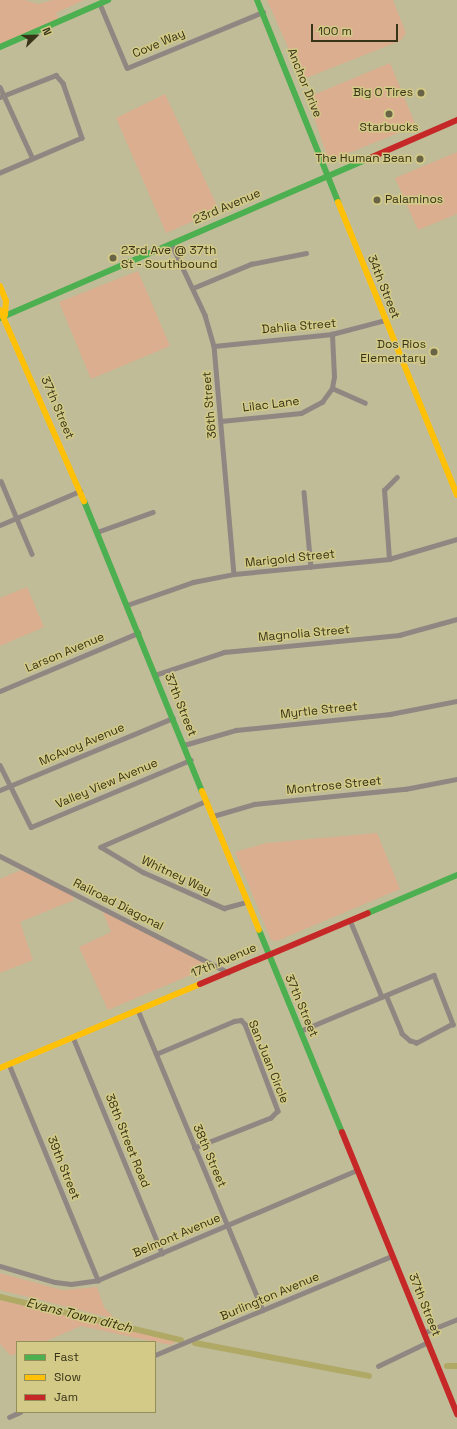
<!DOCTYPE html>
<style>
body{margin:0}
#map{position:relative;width:457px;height:1429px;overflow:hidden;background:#c0bc98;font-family:"Space Grotesk",sans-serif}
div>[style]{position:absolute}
.green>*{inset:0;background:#daae8e}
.canal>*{height:6px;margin:-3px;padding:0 3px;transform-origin:3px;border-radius:3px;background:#b0a865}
.street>*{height:4.5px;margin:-2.25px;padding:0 2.25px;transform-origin:2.25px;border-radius:2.25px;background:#908782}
.fast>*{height:6px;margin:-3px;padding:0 3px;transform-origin:3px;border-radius:3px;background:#4caf50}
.slow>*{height:6px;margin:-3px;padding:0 3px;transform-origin:3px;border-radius:3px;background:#ffc107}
.jam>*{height:6px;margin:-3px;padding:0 3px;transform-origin:3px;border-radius:3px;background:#c62828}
.dots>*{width:11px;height:11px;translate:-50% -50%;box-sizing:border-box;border:2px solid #d2ca86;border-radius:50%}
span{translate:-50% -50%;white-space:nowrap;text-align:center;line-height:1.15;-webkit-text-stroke:3px #d2ca86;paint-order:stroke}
.street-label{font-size:12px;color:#383418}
.poi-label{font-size:12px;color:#383418}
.right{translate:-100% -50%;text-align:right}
.left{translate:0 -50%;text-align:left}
.water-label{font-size:13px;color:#332f0b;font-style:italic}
.legend{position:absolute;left:16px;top:1341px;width:140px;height:72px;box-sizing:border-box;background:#d2ca86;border:1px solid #948e5a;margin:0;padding:5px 7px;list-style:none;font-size:12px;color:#383418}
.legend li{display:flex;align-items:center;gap:8px;height:20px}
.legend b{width:20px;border:1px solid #948e5a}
.north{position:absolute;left:16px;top:16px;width:40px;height:40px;-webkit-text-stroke:3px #d2ca86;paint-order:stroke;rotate:67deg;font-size:11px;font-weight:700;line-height:16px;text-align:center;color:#383418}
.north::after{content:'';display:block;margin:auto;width:14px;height:18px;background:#383418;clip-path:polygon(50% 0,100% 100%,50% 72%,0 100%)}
.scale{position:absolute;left:311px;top:24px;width:87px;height:18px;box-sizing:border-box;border:2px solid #383418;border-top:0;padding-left:5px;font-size:12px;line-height:14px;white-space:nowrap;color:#383418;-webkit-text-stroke:3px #d2ca86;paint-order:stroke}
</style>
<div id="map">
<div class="green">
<div style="clip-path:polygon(0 0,25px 0,38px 4px,53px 0,84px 0,56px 13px,59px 19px,0 44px)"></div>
<div style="clip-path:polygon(267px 0,393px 0,406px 33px,400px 41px,306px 78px,297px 68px)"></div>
<div style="clip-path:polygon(390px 63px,416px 126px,329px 161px,311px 109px,313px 95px)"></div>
<div style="clip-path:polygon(165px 94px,219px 210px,166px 233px,116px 118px)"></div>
<div style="clip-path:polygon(457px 152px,457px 214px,418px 230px,395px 178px)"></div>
<div style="clip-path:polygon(138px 271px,170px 346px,91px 379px,59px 302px)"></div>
<div style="clip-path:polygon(27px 587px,44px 627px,0 646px,0 598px)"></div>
<div style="clip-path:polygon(377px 833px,400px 889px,277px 941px,271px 940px,235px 852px,266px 843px)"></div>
<div style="clip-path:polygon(21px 870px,72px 895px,74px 900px,20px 922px,33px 960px,0 973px,0 879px)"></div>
<div style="clip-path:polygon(102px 910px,212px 966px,108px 1010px,79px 947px,111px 932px)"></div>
<div style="clip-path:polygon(0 1273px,62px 1290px,97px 1287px,104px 1307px,115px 1319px,0 1290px)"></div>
<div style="clip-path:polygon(0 1300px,96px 1322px,178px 1341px,170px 1345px,81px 1326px,44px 1342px,17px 1342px,17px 1353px,11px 1356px,0 1344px)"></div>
</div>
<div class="canal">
<div style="left:0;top:1297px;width:186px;rotate:13.4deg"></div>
<div style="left:195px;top:1343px;width:177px;rotate:10.7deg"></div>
<div style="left:447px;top:1366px;width:10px"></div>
</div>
<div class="street">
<div style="left:100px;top:4px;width:69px;rotate:67.1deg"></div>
<div style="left:127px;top:68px;width:147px;rotate:-22.4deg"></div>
<div style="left:0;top:87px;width:77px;rotate:65.4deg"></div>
<div style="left:0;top:97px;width:60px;rotate:-21.4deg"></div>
<div style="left:56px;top:75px;width:11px;rotate:49deg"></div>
<div style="left:63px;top:83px;width:58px;rotate:70.9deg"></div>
<div style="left:82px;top:138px;width:89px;rotate:156.9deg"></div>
<div style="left:171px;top:243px;width:80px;rotate:64.7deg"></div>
<div style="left:205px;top:315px;width:32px;rotate:74deg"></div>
<div style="left:214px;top:346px;width:229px;rotate:85deg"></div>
<div style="left:193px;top:288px;width:63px;rotate:-22.5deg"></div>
<div style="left:251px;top:264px;width:56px;rotate:-11.3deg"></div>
<div style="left:214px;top:346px;width:119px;rotate:-5.8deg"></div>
<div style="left:332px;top:334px;width:55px;rotate:-14.8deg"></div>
<div style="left:332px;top:388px;width:36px;rotate:24deg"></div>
<div style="left:221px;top:421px;width:80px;rotate:-5.7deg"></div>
<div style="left:301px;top:413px;width:24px;rotate:-28deg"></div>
<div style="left:322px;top:402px;width:17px;rotate:-54deg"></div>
<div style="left:332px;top:388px;width:11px;rotate:-80deg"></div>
<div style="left:334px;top:377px;width:43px;rotate:-92.7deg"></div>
<div style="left:1px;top:481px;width:79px;rotate:67deg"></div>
<div style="left:304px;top:492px;width:75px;rotate:84.7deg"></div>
<div style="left:0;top:525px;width:87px;rotate:-23deg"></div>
<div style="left:97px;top:532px;width:59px;rotate:-19.7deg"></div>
<div style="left:389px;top:559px;width:69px;rotate:-94.1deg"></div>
<div style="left:384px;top:490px;width:18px;rotate:-45deg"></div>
<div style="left:127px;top:605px;width:70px;rotate:-19.2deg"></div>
<div style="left:193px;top:582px;width:42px;rotate:-11deg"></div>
<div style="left:234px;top:574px;width:156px;rotate:-5.5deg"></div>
<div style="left:389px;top:559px;width:71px;rotate:-16.4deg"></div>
<div style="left:155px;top:675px;width:73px;rotate:-18.4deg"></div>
<div style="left:224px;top:652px;width:176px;rotate:-5.5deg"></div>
<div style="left:399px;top:635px;width:60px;rotate:-15.4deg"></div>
<div style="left:0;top:691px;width:150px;rotate:-22.8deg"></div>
<div style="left:184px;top:745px;width:54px;rotate:-16.1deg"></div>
<div style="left:236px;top:730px;width:155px;rotate:-5.9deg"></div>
<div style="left:390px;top:714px;width:68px;rotate:-11deg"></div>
<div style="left:0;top:765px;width:69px;rotate:63.4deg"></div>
<div style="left:31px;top:827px;width:173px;rotate:-22.8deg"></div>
<div style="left:0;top:790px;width:187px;rotate:-22.6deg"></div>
<div style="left:207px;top:801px;width:116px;rotate:156.5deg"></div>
<div style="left:101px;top:847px;width:49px;rotate:30.8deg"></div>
<div style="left:143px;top:872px;width:89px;rotate:24deg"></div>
<div style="left:224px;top:908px;width:24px;rotate:-15deg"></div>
<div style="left:213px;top:816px;width:43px;rotate:-16.3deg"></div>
<div style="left:254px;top:804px;width:152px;rotate:-5.7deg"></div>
<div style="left:405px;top:789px;width:53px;rotate:-10.9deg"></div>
<div style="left:0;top:856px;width:256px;rotate:27deg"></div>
<div style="left:350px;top:920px;width:83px;rotate:67.4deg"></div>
<div style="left:138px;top:1010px;width:325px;rotate:67.4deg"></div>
<div style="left:300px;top:1031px;width:145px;rotate:-22.7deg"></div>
<div style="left:434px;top:975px;width:53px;rotate:68.8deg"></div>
<div style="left:453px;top:1024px;width:41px;rotate:152.2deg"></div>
<div style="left:417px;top:1043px;width:7px;rotate:-164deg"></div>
<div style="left:410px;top:1041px;width:11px;rotate:-139deg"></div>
<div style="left:402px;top:1034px;width:41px;rotate:-112.8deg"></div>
<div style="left:73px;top:1037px;width:234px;rotate:67.6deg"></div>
<div style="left:156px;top:1054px;width:85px;rotate:-22.9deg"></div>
<div style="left:234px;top:1021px;width:7px;rotate:-8deg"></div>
<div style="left:241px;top:1020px;width:6px;rotate:45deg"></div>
<div style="left:245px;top:1024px;width:93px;rotate:69.2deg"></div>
<div style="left:278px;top:1111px;width:10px;rotate:135deg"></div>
<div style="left:271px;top:1118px;width:82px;rotate:158.5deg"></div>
<div style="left:9px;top:1064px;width:234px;rotate:67.6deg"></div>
<div style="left:0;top:1266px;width:57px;rotate:16.2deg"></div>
<div style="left:55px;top:1282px;width:16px;rotate:7deg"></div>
<div style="left:71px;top:1284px;width:27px;rotate:-8deg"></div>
<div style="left:98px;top:1280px;width:281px;rotate:-23deg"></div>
<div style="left:423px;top:1333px;width:37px;rotate:-22deg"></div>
<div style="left:155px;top:1355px;width:257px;rotate:-22.7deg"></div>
<div style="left:378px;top:1366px;width:55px;rotate:-25.6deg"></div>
<div style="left:9px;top:1417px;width:12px;rotate:-24deg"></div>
</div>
<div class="fast">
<div style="left:257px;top:0;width:218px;rotate:68.1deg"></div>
<div style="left:0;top:47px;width:118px;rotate:-23.5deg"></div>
<div style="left:0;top:318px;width:405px;rotate:-23.4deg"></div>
<div style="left:84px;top:501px;width:313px;rotate:67.9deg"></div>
<div style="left:368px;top:913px;width:97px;rotate:-23.1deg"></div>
<div style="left:259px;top:930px;width:218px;rotate:67.7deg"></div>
</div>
<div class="slow">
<div style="left:338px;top:202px;width:316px;rotate:67.9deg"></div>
<div style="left:0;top:286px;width:16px;rotate:68deg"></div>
<div style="left:6px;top:301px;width:14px;rotate:94deg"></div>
<div style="left:0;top:310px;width:209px;rotate:66.3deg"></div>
<div style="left:202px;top:791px;width:150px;rotate:67.7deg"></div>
<div style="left:0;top:1068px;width:217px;rotate:-22.8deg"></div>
</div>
<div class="jam">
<div style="left:372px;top:157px;width:93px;rotate:-23.5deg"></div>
<div style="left:200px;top:984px;width:182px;rotate:-22.9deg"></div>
<div style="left:342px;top:1132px;width:305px;rotate:67.8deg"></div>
</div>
<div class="dots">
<div style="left:421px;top:93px;background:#686445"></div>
<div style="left:389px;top:114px;background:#686445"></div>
<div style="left:420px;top:159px;background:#686445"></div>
<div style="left:377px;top:200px;background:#686445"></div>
<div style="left:113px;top:258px;background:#686445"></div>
<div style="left:434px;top:352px;background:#686445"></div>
</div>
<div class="street-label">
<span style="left:159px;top:44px;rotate:-23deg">Cove Way</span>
<span style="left:304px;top:83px;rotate:68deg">Anchor Drive</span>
<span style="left:227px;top:207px;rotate:-23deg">23rd Avenue</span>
<span style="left:383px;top:287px;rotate:68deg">34th Street</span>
<span style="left:299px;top:327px;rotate:-5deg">Dahlia Street</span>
<span style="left:210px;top:405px;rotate:-95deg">36th Street</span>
<span style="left:271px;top:405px;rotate:-7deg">Lilac Lane</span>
<span style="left:57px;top:408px;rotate:67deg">37th Street</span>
<span style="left:290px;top:559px;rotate:-6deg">Marigold Street</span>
<span style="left:304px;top:634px;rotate:-5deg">Magnolia Street</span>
<span style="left:65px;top:653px;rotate:-23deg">Larson Avenue</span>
<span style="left:180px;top:705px;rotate:68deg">37th Street</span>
<span style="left:319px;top:711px;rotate:-6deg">Myrtle Street</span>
<span style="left:82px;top:745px;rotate:-23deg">McAvoy Avenue</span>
<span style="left:107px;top:784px;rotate:-23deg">Valley View Avenue</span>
<span style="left:334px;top:786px;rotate:-6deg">Montrose Street</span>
<span style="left:176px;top:876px;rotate:25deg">Whitney Way</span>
<span style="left:118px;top:905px;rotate:27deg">Railroad Diagonal</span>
<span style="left:224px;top:961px;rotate:-23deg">17th Avenue</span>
<span style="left:301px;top:1006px;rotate:67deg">37th Street</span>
<span style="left:268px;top:1062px;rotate:68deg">San Juan Circle</span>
<span style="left:127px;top:1141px;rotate:68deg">38th Street Road</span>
<span style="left:209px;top:1156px;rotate:67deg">38th Street</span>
<span style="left:63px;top:1168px;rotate:68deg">39th Street</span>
<span style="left:177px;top:1236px;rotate:-23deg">Belmont Avenue</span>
<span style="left:270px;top:1297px;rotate:-23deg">Burlington Avenue</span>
<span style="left:424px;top:1305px;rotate:68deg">37th Street</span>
</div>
<div class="poi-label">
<span class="right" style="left:413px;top:93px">Big O Tires</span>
<span style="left:389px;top:128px">Starbucks</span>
<span class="right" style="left:412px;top:159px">The Human Bean</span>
<span class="left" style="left:385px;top:200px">Palaminos</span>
<span class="left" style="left:121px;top:258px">23rd Ave @ 37th<br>St - Southbound</span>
<span class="right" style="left:426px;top:352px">Dos Rios<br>Elementary</span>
</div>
<div class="water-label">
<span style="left:79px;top:1316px;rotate:14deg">Evans Town ditch</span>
</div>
<ul class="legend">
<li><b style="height:5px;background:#4caf50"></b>Fast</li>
<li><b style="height:5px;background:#ffc107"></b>Slow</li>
<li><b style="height:5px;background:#c62828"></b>Jam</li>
</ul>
<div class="north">N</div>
<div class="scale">100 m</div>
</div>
